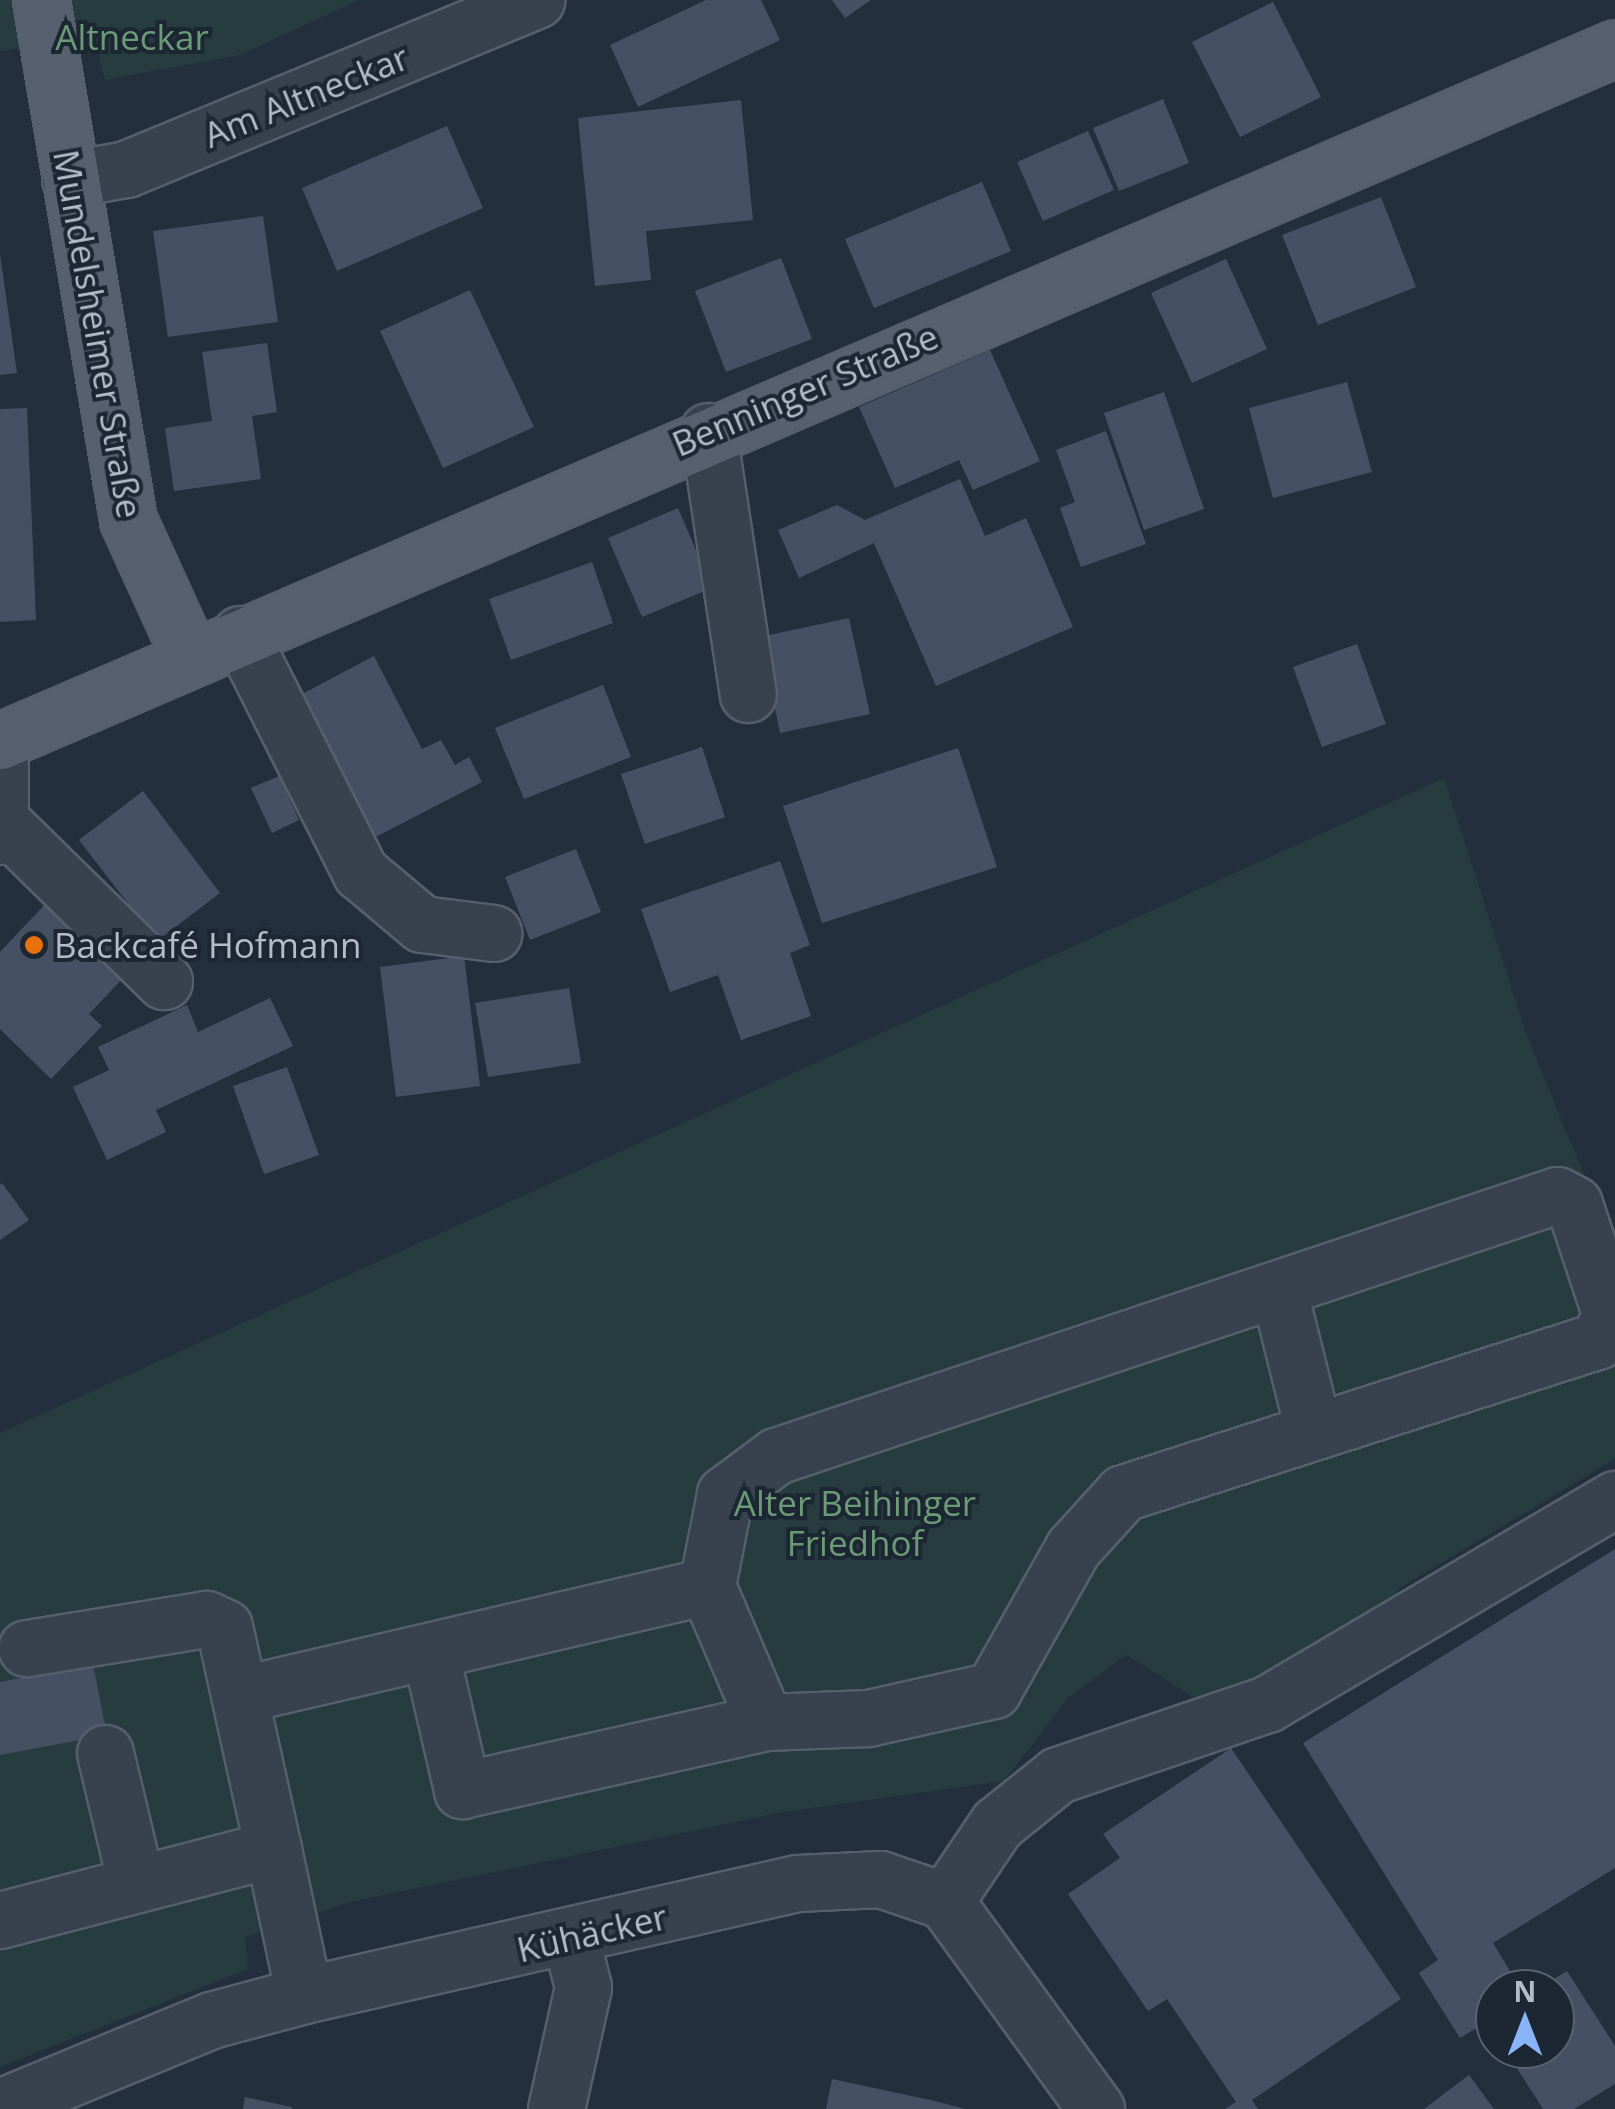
<!DOCTYPE html>
<meta charset="utf-8">
<style>
body{margin:0}
#map{position:relative;width:1615px;height:2109px;overflow:hidden;background:#242f3e;font-family:"Open Sans",sans-serif}
div>[style]{position:absolute}
.green>*{inset:0;background:#263c3f}
.building>*{inset:0;background:#455162}
.roads{filter:drop-shadow(2px 0 #565f6c) drop-shadow(-2px 0 #565f6c) drop-shadow(0 2px #565f6c) drop-shadow(0 -2px #565f6c)}
.minor>*{height:55px;margin:-27.5px;padding:0 27.5px;transform-origin:27.5px;border-radius:27.5px;background:#38414e}
.major>*{height:55px;margin:-27.5px;padding:0 27.5px;transform-origin:27.5px;border-radius:27.5px;background:#56606e}
.dots>*{width:28px;height:28px;translate:-50% -50%;box-sizing:border-box;border:5px solid #1d2633;border-radius:50%}
span{translate:-50% -50%;white-space:nowrap;text-align:center;line-height:1.15;-webkit-text-stroke:8px #1d2633;paint-order:stroke}
.park-label{font-size:35px;color:#6b9a76}
.street-label{font-size:35px;color:#b4bcc9}
.poi-label{font-size:35px;color:#b4bcc9}
.left{translate:0 -50%;text-align:left}
.north{position:absolute;left:1475px;top:1969px;width:100px;height:100px;box-sizing:border-box;background:#1d2633;border:2px solid #59626f;border-radius:50%;rotate:0deg;font-size:28px;font-weight:700;line-height:40px;text-align:center;color:#b4bcc9}
.north::after{content:'';display:block;margin:auto;width:35px;height:45px;background:#8ab4f8;clip-path:polygon(50% 0,100% 100%,50% 72%,0 100%)}
</style>
<div id="map">
<div class="green">
<div style="clip-path:polygon(0 0,359px 0,240px 55px,105px 80px,94px 39px,0 51px)"></div>
<div style="clip-path:polygon(1444px 778px,1527px 1036px,1615px 1250px,1615px 1459px,1398px 1589px,1387px 1623px,1210px 1707px,1126px 1655px,1068px 1698px,1004px 1781px,783px 1812px,350px 1902px,245px 1937px,248px 1969px,0 2067px,0 1433px)"></div>
</div>
<div class="building">
<div style="clip-path:polygon(706px 0,761px 0,780px 40px,638px 107px,610px 45px)"></div>
<div style="clip-path:polygon(832px 0,871px 0,845px 18px)"></div>
<div style="clip-path:polygon(1273px 2px,1321px 97px,1240px 137px,1192px 42px)"></div>
<div style="clip-path:polygon(1163px 99px,1189px 163px,1119px 191px,1093px 128px)"></div>
<div style="clip-path:polygon(741px 100px,753px 220px,646px 231px,651px 280px,595px 286px,578px 118px)"></div>
<div style="clip-path:polygon(447px 126px,483px 208px,337px 271px,302px 188px)"></div>
<div style="clip-path:polygon(1088px 131px,1114px 190px,1043px 221px,1017px 162px)"></div>
<div style="clip-path:polygon(982px 182px,1011px 251px,874px 308px,845px 239px)"></div>
<div style="clip-path:polygon(1381px 197px,1416px 287px,1318px 325px,1282px 235px)"></div>
<div style="clip-path:polygon(263px 216px,278px 322px,168px 337px,153px 231px)"></div>
<div style="clip-path:polygon(0 254px,17px 373px,0 375px)"></div>
<div style="clip-path:polygon(781px 258px,812px 339px,726px 372px,695px 291px)"></div>
<div style="clip-path:polygon(1226px 259px,1267px 349px,1192px 383px,1151px 293px)"></div>
<div style="clip-path:polygon(470px 290px,534px 427px,443px 468px,380px 331px)"></div>
<div style="clip-path:polygon(267px 343px,277px 412px,252px 416px,261px 479px,174px 491px,165px 428px,212px 421px,202px 352px)"></div>
<div style="clip-path:polygon(990px 350px,1040px 461px,973px 490px,959px 460px,895px 488px,859px 407px)"></div>
<div style="clip-path:polygon(1347px 382px,1372px 472px,1273px 498px,1249px 408px)"></div>
<div style="clip-path:polygon(1164px 392px,1204px 509px,1144px 530px,1104px 413px)"></div>
<div style="clip-path:polygon(27px 408px,36px 620px,0 622px,0 409px)"></div>
<div style="clip-path:polygon(1106px 431px,1146px 544px,1081px 567px,1060px 508px,1075px 502px,1056px 450px)"></div>
<div style="clip-path:polygon(960px 479px,985px 536px,1026px 518px,1073px 627px,936px 686px,874px 543px,799px 578px,778px 530px,837px 505px,865px 520px)"></div>
<div style="clip-path:polygon(678px 508px,712px 588px,642px 617px,608px 538px)"></div>
<div style="clip-path:polygon(592px 562px,613px 623px,511px 660px,489px 599px)"></div>
<div style="clip-path:polygon(849px 618px,870px 714px,780px 733px,760px 637px)"></div>
<div style="clip-path:polygon(1357px 644px,1386px 724px,1322px 747px,1293px 667px)"></div>
<div style="clip-path:polygon(374px 656px,422px 749px,441px 740px,455px 765px,469px 757px,482px 782px,364px 843px,289px 701px)"></div>
<div style="clip-path:polygon(603px 685px,631px 757px,524px 799px,495px 728px)"></div>
<div style="clip-path:polygon(702px 747px,725px 817px,645px 844px,621px 774px)"></div>
<div style="clip-path:polygon(958px 748px,997px 867px,822px 923px,783px 806px)"></div>
<div style="clip-path:polygon(279px 776px,299px 820px,272px 833px,251px 788px)"></div>
<div style="clip-path:polygon(143px 791px,220px 893px,157px 941px,79px 840px)"></div>
<div style="clip-path:polygon(576px 849px,601px 912px,530px 940px,505px 877px)"></div>
<div style="clip-path:polygon(780px 861px,810px 945px,790px 953px,811px 1016px,741px 1040px,718px 975px,670px 992px,641px 909px)"></div>
<div style="clip-path:polygon(50px 899px,126px 975px,89px 1014px,102px 1026px,51px 1079px,0 1029px,0 952px)"></div>
<div style="clip-path:polygon(464px 956px,480px 1086px,396px 1097px,380px 967px)"></div>
<div style="clip-path:polygon(569px 988px,581px 1063px,488px 1077px,475px 1003px)"></div>
<div style="clip-path:polygon(270px 998px,293px 1046px,156px 1110px,166px 1132px,107px 1160px,73px 1087px,109px 1070px,98px 1047px,187px 1005px,198px 1032px)"></div>
<div style="clip-path:polygon(287px 1067px,319px 1155px,264px 1174px,233px 1086px)"></div>
<div style="clip-path:polygon(2px 1183px,29px 1220px,0 1240px,0 1185px)"></div>
<div style="clip-path:polygon(1615px 1549px,1615px 1868px,1493px 1943px,1521px 1989px,1495px 1989px,1495px 2033px,1488px 2021px,1460px 2038px,1419px 1973px,1438px 1960px,1303px 1743px)"></div>
<div style="clip-path:polygon(93px 1664px,107px 1735px,0 1755px,0 1682px)"></div>
<div style="clip-path:polygon(1231px 1748px,1401px 1999px,1252px 2100px,1258px 2109px,1225px 2109px,1236px 2102px,1167px 1999px,1148px 2011px,1068px 1894px,1120px 1858px,1103px 1834px)"></div>
<div style="clip-path:polygon(1567px 1971px,1615px 2046px,1615px 2084px,1574px 2109px,1543px 2109px,1505px 2049px,1555px 2049px,1555px 1989px,1538px 1989px)"></div>
<div style="clip-path:polygon(1469px 2075px,1494px 2109px,1424px 2109px)"></div>
<div style="clip-path:polygon(832px 2079px,935px 2101px,965px 2109px,826px 2109px)"></div>
<div style="clip-path:polygon(245px 2097px,292px 2107px,292px 2109px,243px 2109px)"></div>
</div>
<div class="roads">
<div class="minor">
<div style="left:70px;top:179px;width:57px;rotate:-10.1deg"></div>
<div style="left:126px;top:169px;width:444px;rotate:-22.4deg"></div>
<div style="left:708px;top:431px;width:266px;rotate:81.4deg"></div>
<div style="left:240px;top:634px;width:267px;rotate:63.2deg"></div>
<div style="left:360px;top:872px;width:81px;rotate:40deg"></div>
<div style="left:422px;top:924px;width:72px;rotate:7.2deg"></div>
<div style="left:0;top:765px;width:71px;rotate:90deg"></div>
<div style="left:5px;top:825px;width:223px;rotate:44.5deg"></div>
<div style="left:1279px;top:1292px;width:140px;rotate:76deg"></div>
<div style="left:430px;top:1651px;width:143px;rotate:77deg"></div>
<div style="left:462px;top:1790px;width:311px;rotate:-12.6deg"></div>
<div style="left:765px;top:1722px;width:103px;rotate:-2.2deg"></div>
<div style="left:868px;top:1718px;width:128px;rotate:-12.6deg"></div>
<div style="left:993px;top:1690px;width:163px;rotate:-60.6deg"></div>
<div style="left:1073px;top:1548px;width:74px;rotate:-47.7deg"></div>
<div style="left:1123px;top:1493px;width:498px;rotate:-17.8deg"></div>
<div style="left:1597px;top:1341px;width:29px;rotate:-61deg"></div>
<div style="left:1611px;top:1316px;width:118px;rotate:-108.3deg"></div>
<div style="left:1574px;top:1204px;width:19px;rotate:-152deg"></div>
<div style="left:1557px;top:1195px;width:823px;rotate:161.52deg"></div>
<div style="left:776px;top:1456px;width:64px;rotate:143.3deg"></div>
<div style="left:725px;top:1494px;width:94px;rotate:101.1deg"></div>
<div style="left:243px;top:1694px;width:476px;rotate:-13.1deg"></div>
<div style="left:707px;top:1586px;width:148px;rotate:66.9deg"></div>
<div style="left:105px;top:1753px;width:134px;rotate:76.6deg"></div>
<div style="left:273px;top:1849px;width:149px;rotate:78deg"></div>
<div style="left:945px;top:1901px;width:93px;rotate:-56deg"></div>
<div style="left:997px;top:1824px;width:78px;rotate:-38.8deg"></div>
<div style="left:1058px;top:1775px;width:221px;rotate:-18.8deg"></div>
<div style="left:1267px;top:1704px;width:404px;rotate:-30.5deg"></div>
<div style="left:0;top:1920px;width:282px;rotate:-14.6deg"></div>
<div style="left:273px;top:1849px;width:227px;rotate:-102.4deg"></div>
<div style="left:224px;top:1627px;width:20px;rotate:-156deg"></div>
<div style="left:206px;top:1619px;width:182px;rotate:170.8deg"></div>
<div style="left:0;top:2107px;width:228px;rotate:-22.4deg"></div>
<div style="left:211px;top:2020px;width:96px;rotate:-15deg"></div>
<div style="left:304px;top:1995px;width:506px;rotate:-12.8deg"></div>
<div style="left:797px;top:1883px;width:83px;rotate:-2.8deg"></div>
<div style="left:880px;top:1879px;width:69px;rotate:18.7deg"></div>
<div style="left:945px;top:1901px;width:257px;rotate:54deg"></div>
<div style="left:556px;top:2109px;width:125px;rotate:-77.5deg"></div>
<div style="left:583px;top:1987px;width:49px;rotate:-104.3deg"></div>
</div>
<div class="major">
<div style="left:41px;top:0;width:527px;rotate:80.5deg"></div>
<div style="left:128px;top:520px;width:149px;rotate:65.5deg"></div>
<div style="left:0;top:741px;width:1757px;rotate:-23.22deg"></div>
</div>
</div>
<div class="dots">
<div style="left:34px;top:945px;background:#e8710a"></div>
</div>
<div class="park-label">
<span style="left:132px;top:37px">Altneckar</span>
<span style="left:855px;top:1523px">Alter Beihinger<br>Friedhof</span>
</div>
<div class="street-label">
<span style="left:306px;top:96px;rotate:-22deg">Am Altneckar</span>
<span style="left:98px;top:334px;rotate:80deg">Mundelsheimer Straße</span>
<span style="left:805px;top:390px;rotate:-23deg">Benninger Straße</span>
<span style="left:592px;top:1933px;rotate:-13deg">Kühäcker</span>
</div>
<div class="poi-label">
<span class="left" style="left:54px;top:945px">Backcafé Hofmann</span>
</div>
<div class="north">N</div>
</div>
